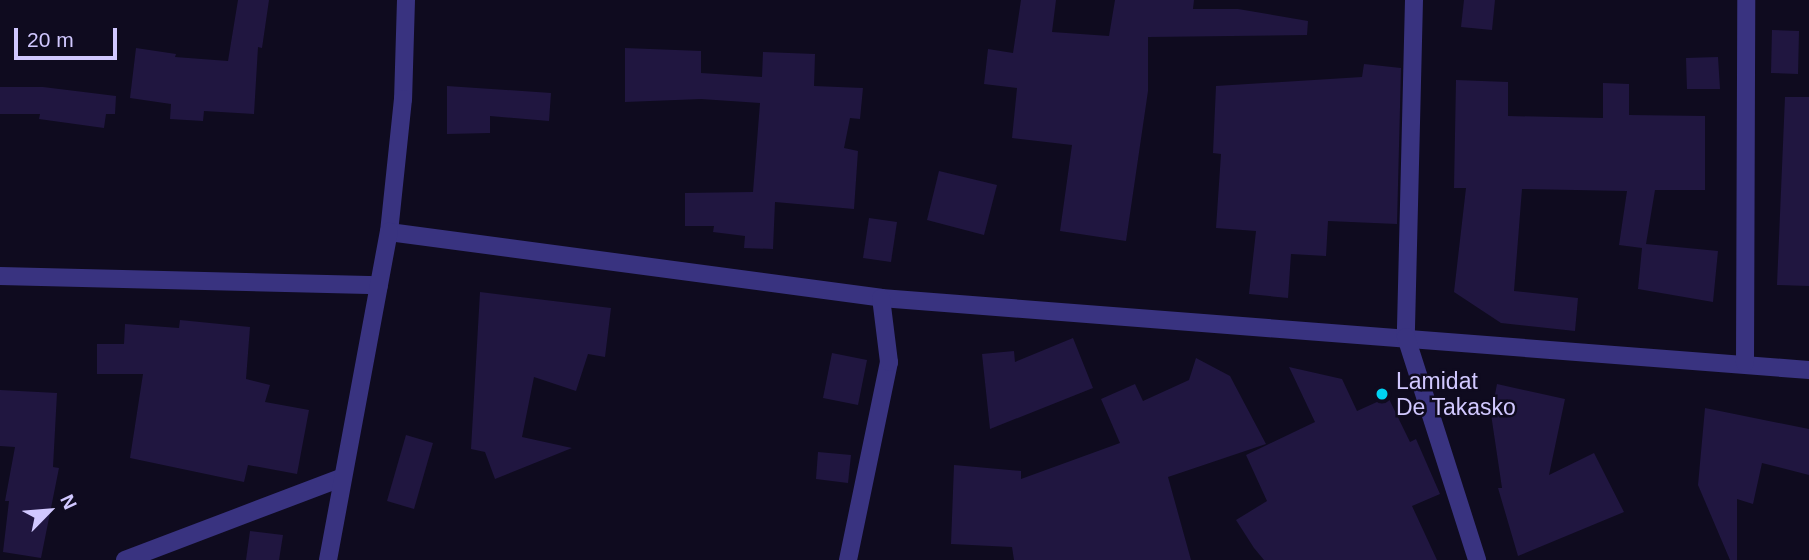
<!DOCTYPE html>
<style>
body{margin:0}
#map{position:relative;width:1809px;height:560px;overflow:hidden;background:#0f0b1f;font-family:Helvetica,sans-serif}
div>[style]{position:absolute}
.building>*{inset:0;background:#201640}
.street>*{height:18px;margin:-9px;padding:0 9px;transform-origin:9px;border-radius:9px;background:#393380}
.dots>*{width:19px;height:19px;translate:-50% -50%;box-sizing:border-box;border:4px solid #0f0b1f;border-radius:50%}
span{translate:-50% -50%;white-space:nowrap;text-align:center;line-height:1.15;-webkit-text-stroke:5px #0f0b1f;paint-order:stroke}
.poi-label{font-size:23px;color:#d1c8ff}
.left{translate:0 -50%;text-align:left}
.north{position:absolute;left:14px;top:476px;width:70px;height:70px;-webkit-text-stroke:5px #0f0b1f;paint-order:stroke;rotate:65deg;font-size:19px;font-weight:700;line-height:28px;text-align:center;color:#d1c8ff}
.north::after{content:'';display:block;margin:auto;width:24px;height:32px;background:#d1c8ff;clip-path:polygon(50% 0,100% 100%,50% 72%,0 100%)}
.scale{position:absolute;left:14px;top:28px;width:103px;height:32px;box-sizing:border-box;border:4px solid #d1c8ff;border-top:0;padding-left:9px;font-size:21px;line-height:24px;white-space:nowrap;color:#d1c8ff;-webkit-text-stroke:5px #0f0b1f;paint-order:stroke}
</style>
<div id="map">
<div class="building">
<div style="clip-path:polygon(238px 0,269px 0,262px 48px,258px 47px,254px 114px,204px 111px,203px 121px,170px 119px,171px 104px,130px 98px,136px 48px,176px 54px,175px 57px,228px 61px)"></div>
<div style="clip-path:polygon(1021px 0,1056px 0,1052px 32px,1109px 36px,1115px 0,1194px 0,1193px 9px,1238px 9px,1308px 21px,1307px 35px,1148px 37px,1148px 91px,1126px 241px,1060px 231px,1072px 145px,1012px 138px,1017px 88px,984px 84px,988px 49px,1013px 53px)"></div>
<div style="clip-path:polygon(1464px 0,1495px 0,1492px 30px,1461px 27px)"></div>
<div style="clip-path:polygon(1772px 30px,1799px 31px,1798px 74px,1771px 73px)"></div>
<div style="clip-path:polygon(625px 48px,701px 51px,701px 73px,762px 77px,763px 52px,815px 54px,814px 86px,863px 88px,860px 119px,850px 118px,844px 148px,858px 151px,854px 209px,775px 202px,773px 249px,744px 248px,745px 236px,713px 232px,714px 226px,685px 226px,685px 193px,753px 192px,760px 103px,701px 99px,625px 102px)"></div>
<div style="clip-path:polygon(1718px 57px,1720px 89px,1687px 89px,1686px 58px)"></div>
<div style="clip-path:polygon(1364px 64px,1401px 68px,1397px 224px,1328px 221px,1326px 256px,1291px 254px,1288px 298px,1249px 294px,1256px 231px,1216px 228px,1221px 154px,1213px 153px,1216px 86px,1362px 77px)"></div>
<div style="clip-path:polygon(1456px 80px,1508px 82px,1508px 116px,1603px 118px,1603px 83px,1629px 84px,1629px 115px,1705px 116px,1705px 190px,1655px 190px,1646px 244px,1718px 251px,1713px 302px,1638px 289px,1642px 248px,1619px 245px,1627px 191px,1522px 189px,1514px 291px,1578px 298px,1575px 331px,1501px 323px,1454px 292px,1466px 188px,1454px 188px)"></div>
<div style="clip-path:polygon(447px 86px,551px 93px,549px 121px,490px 116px,490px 133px,447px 134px)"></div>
<div style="clip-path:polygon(0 87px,43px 87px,116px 96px,115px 114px,106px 114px,104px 128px,39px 119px,40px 114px,0 114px)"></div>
<div style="clip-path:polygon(1785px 97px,1809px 97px,1809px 286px,1777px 285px)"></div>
<div style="clip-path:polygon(939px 171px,997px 185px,984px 235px,927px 220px)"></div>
<div style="clip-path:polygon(869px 218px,897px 222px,891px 262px,863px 258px)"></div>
<div style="clip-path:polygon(480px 292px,611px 308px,605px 357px,588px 354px,576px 391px,534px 377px,522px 437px,572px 448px,495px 479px,485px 452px,471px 449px)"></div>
<div style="clip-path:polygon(180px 320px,250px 327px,246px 379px,270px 385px,265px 402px,309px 410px,297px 474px,248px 465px,244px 482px,130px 458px,143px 374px,97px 374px,97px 344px,124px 344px,125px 324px,179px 328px)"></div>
<div style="clip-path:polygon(1073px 338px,1093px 388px,990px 429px,982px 354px,1014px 351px,1015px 362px)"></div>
<div style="clip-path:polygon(832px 353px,867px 360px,858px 405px,823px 398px)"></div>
<div style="clip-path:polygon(1196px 358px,1230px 376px,1266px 444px,1168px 477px,1191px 560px,1014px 560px,1012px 547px,951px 544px,954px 465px,1021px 471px,1021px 479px,1120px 443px,1101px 399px,1135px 384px,1143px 401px,1189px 380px)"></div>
<div style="clip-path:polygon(1289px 367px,1342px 379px,1357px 411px,1388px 397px,1410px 442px,1416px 439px,1440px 494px,1412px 506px,1437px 560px,1264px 560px,1254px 548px,1236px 520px,1267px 501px,1246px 455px,1315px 422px)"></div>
<div style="clip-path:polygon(1497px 384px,1565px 399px,1549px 475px,1594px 453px,1624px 512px,1518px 556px,1498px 488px,1502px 488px,1491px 414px)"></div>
<div style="clip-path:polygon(0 390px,57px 393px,53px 467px,59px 468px,41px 558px,3px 552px,9px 501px,5px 501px,15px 447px,0 446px)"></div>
<div style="clip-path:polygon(1705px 408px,1809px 429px,1809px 475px,1762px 463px,1753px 504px,1737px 499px,1737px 560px,1730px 560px,1698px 485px)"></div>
<div style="clip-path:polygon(406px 435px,433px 443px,414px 509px,387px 501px)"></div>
<div style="clip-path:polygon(818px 452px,851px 455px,848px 483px,816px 479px)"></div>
<div style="clip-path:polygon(250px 531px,283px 535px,279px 560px,246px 560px)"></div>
</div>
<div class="street">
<div style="left:406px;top:0;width:99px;rotate:91.7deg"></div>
<div style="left:403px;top:99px;width:134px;rotate:96deg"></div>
<div style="left:389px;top:232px;width:496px;rotate:7.6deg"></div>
<div style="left:881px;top:298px;width:931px;rotate:4.44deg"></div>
<div style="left:1414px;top:0;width:337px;rotate:91.4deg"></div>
<div style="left:1406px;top:337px;width:234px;rotate:72.3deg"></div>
<div style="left:0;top:276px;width:379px;rotate:1.4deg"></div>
<div style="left:1745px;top:363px;width:363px;rotate:-89.8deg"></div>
<div style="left:125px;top:560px;width:233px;rotate:-20.8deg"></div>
<div style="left:328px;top:560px;width:334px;rotate:-79.5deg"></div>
<div style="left:848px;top:560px;width:202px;rotate:-78.3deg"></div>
<div style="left:889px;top:362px;width:64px;rotate:-97.1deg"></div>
</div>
<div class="dots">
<div style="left:1382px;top:394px;background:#00d2f3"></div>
</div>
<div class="poi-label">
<span class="left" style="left:1396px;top:394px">Lamidat<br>De Takasko</span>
</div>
<div class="north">N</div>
<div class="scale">20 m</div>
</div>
